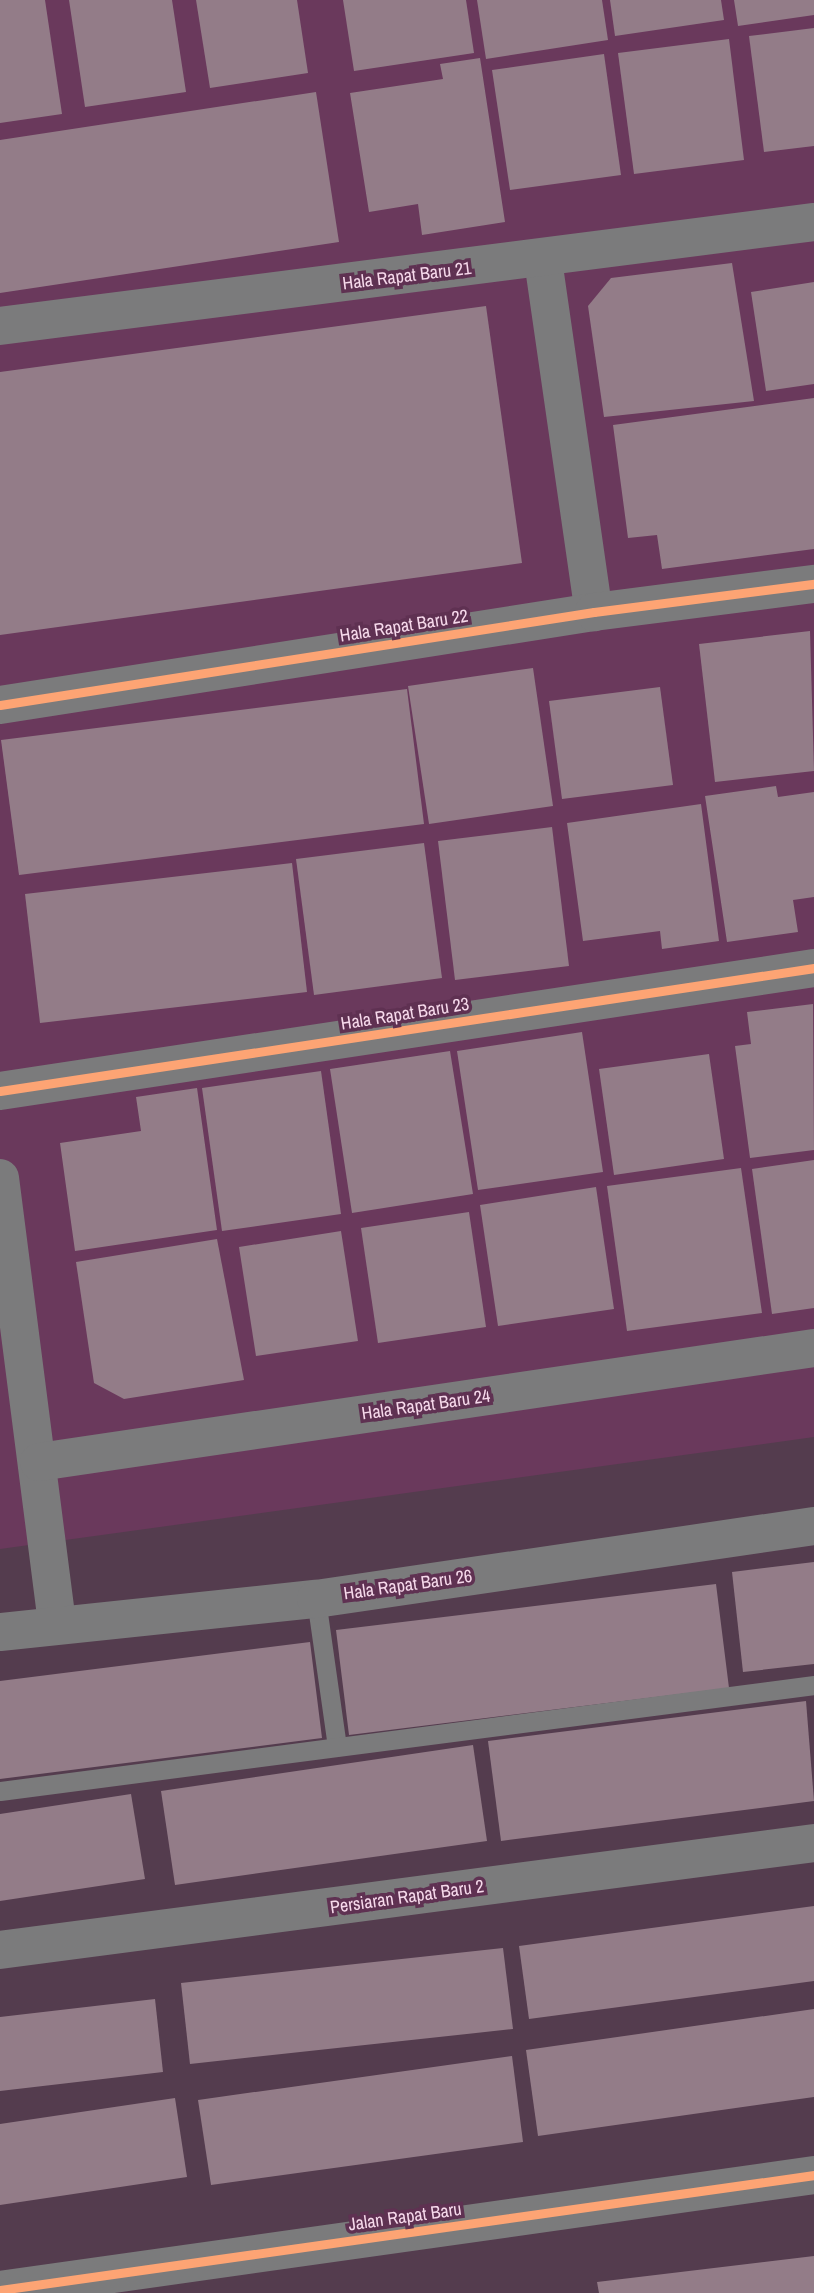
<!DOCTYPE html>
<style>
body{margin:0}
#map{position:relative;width:814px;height:2293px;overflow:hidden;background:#543c4e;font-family:"Archivo Narrow",sans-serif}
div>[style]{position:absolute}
.built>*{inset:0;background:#6a395c}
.building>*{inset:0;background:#937c88}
.service>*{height:19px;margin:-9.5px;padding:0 9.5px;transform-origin:9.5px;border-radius:9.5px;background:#7b7b7c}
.minor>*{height:38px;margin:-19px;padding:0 19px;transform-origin:19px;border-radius:19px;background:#7b7b7c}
.tertiary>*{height:38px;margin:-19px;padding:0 19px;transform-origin:19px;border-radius:19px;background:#7b7b7c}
.cycleway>*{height:9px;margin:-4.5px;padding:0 4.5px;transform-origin:4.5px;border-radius:4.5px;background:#fda474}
span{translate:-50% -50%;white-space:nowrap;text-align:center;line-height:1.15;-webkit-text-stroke:7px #5f3152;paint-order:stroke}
.street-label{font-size:18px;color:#f6d9eb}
</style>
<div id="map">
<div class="built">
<div style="clip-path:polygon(0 0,814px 0,814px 1437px,0 1549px)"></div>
</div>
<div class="building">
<div style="clip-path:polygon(0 0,45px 0,62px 114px,0 123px)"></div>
<div style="clip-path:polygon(69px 0,172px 0,186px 92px,85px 107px)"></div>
<div style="clip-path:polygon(196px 0,297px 0,308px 73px,210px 88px)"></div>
<div style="clip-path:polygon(343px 0,466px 0,474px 53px,354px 71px)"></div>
<div style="clip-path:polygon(477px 0,602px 0,608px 40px,486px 59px)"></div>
<div style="clip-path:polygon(610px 0,721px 0,724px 20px,615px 36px)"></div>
<div style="clip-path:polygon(734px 0,814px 0,814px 15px,738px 26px)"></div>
<div style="clip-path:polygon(814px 28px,814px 146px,764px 152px,749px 36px)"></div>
<div style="clip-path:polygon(729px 39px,744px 160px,634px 174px,618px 53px)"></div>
<div style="clip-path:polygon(604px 54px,621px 175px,510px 190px,492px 70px)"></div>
<div style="clip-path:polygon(480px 58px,505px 222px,422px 235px,418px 204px,369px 212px,350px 93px,443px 79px,440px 64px)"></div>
<div style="clip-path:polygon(316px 92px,339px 242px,0 293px,0 140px)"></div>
<div style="clip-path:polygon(732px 263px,754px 401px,604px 417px,588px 306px,611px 278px)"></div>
<div style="clip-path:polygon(814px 282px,814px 384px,766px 391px,751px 292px)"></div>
<div style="clip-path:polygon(486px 306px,522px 563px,0 635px,0 372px)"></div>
<div style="clip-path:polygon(814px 398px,814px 549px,662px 569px,657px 535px,628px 538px,613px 425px)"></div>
<div style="clip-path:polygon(810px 631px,814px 771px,715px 782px,699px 644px)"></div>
<div style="clip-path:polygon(533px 668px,553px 806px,429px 824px,408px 686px)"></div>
<div style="clip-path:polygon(660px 687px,673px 785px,562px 799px,549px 701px)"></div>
<div style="clip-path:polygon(407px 689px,424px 824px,19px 875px,1px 740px)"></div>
<div style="clip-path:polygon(776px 786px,778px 797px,814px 792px,814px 897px,793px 900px,798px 932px,727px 942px,705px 796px)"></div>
<div style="clip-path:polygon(701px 804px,719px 941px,662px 949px,660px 931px,583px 941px,567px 823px)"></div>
<div style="clip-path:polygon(552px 827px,569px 966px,455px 980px,438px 841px)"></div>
<div style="clip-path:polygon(424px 843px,442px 978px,314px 995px,296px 859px)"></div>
<div style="clip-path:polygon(292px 863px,307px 992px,40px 1023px,25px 894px)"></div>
<div style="clip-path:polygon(813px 1004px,814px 1150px,750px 1158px,735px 1046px,751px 1044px,747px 1012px)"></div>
<div style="clip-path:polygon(582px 1032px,603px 1172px,478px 1190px,457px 1051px)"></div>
<div style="clip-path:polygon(450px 1051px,473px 1194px,352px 1213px,330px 1069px)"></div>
<div style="clip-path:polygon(709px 1054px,724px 1159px,614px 1175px,599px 1069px)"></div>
<div style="clip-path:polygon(321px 1071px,341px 1214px,222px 1231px,202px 1088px)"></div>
<div style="clip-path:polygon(197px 1088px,217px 1230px,75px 1251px,60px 1143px,141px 1131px,136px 1097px)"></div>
<div style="clip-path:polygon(814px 1160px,814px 1308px,772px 1314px,752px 1169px)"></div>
<div style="clip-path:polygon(741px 1168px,762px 1313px,627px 1331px,607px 1186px)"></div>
<div style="clip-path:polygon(596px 1187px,614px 1309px,498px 1326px,480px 1205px)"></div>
<div style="clip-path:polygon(469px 1212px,486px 1327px,378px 1343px,361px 1228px)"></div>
<div style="clip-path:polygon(341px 1231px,358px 1341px,256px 1356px,239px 1247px)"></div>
<div style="clip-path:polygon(217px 1239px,244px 1380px,124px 1399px,94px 1383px,76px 1262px)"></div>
<div style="clip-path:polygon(814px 1562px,814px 1664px,743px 1672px,732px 1572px)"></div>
<div style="clip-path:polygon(716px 1584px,729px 1688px,349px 1735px,336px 1630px)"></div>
<div style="clip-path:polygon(310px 1642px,322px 1738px,0 1779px,0 1681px)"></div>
<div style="clip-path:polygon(806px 1701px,814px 1801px,501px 1841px,488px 1741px)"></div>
<div style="clip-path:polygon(473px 1745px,487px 1841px,175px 1885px,161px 1791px)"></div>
<div style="clip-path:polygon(131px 1794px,145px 1879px,0 1901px,0 1814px)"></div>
<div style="clip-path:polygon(814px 1906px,814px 1981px,529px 2019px,519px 1946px)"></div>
<div style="clip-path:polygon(503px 1948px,513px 2029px,190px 2064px,181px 1983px)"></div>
<div style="clip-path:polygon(155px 1999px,163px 2072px,0 2091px,0 2017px)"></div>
<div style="clip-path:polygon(814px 2009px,814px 2097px,538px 2136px,526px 2050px)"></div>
<div style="clip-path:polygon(512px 2056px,523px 2142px,211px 2185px,198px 2100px)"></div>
<div style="clip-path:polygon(175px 2098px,187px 2177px,0 2205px,0 2124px)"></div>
<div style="clip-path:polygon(814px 2256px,814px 2293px,599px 2293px,597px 2282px)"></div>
</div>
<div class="service">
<div style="left:316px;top:1599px;width:149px;rotate:81.9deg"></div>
<div style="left:0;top:1791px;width:821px;rotate:-7.42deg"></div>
</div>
<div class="minor">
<div style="left:543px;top:260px;width:356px;rotate:81.8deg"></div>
<div style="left:0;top:326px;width:821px;rotate:-7.28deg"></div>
<div style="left:0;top:705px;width:601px;rotate:-8.9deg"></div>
<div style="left:594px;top:612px;width:222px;rotate:-7.3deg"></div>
<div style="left:0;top:1091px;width:823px;rotate:-8.59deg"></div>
<div style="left:0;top:1178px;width:450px;rotate:82.7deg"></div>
<div style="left:39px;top:1462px;width:783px;rotate:-8.37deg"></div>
<div style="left:0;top:1632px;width:318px;rotate:-6deg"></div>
<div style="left:316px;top:1599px;width:503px;rotate:-8.34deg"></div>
<div style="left:0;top:1950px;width:821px;rotate:-7.49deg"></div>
</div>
<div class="tertiary">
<div style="left:0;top:2290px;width:822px;rotate:-8.04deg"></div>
</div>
<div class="cycleway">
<div style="left:0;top:705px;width:601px;rotate:-8.9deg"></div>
<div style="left:594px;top:612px;width:222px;rotate:-7.3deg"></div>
<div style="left:0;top:1091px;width:823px;rotate:-8.59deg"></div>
<div style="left:0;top:2290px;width:822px;rotate:-8.04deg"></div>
</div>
<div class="street-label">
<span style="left:407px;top:276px;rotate:-7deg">Hala Rapat Baru 21</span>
<span style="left:404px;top:626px;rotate:-9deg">Hala Rapat Baru 22</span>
<span style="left:405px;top:1014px;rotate:-9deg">Hala Rapat Baru 23</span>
<span style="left:426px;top:1405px;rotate:-8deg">Hala Rapat Baru 24</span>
<span style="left:408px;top:1585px;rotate:-8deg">Hala Rapat Baru 26</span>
<span style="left:407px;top:1897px;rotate:-8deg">Persiaran Rapat Baru 2</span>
<span style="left:405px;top:2217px;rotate:-8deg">Jalan Rapat Baru</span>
</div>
</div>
